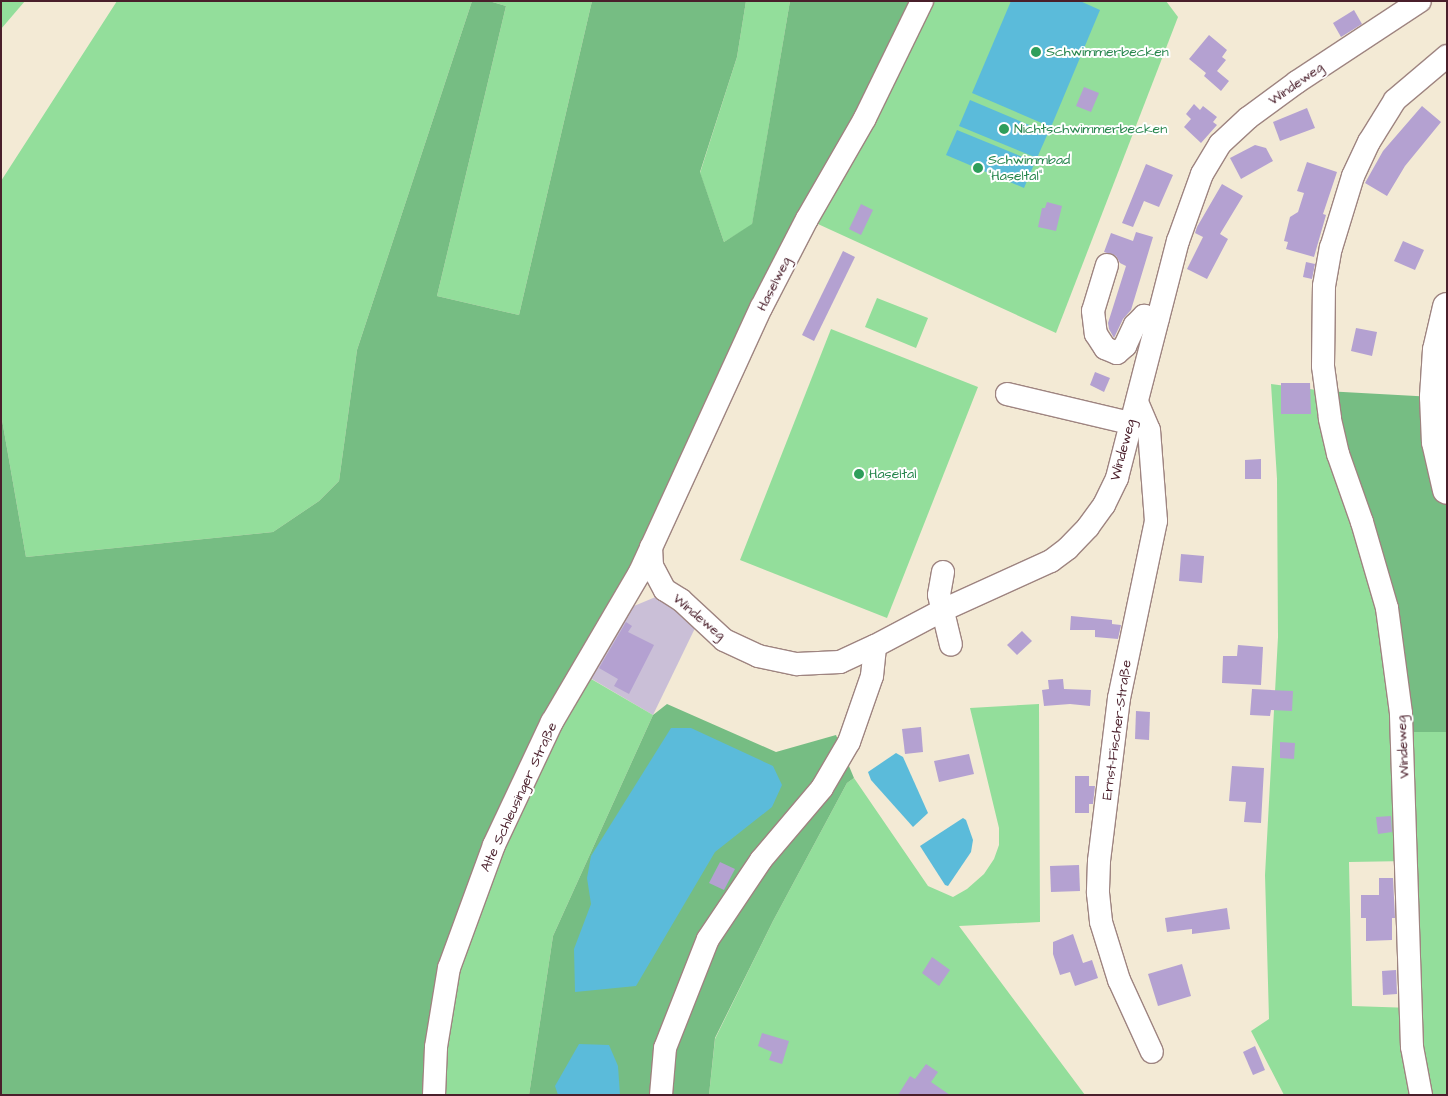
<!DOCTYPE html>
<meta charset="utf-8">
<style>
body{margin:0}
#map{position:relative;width:1448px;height:1096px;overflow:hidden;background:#f3ead5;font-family:"Architects Daughter",sans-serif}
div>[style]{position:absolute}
.industrial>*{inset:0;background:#cabfd7}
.green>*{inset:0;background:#93de9b}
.forest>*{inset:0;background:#76bd83}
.water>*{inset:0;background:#5bbbda}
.building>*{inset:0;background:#b4a1d1}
.roads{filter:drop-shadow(1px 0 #9e8480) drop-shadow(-1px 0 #9e8480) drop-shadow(0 1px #9e8480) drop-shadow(0 -1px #9e8480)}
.minor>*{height:22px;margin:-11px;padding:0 11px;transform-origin:11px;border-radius:11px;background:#fff}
.major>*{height:28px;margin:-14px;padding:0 14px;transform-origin:14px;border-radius:14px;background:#fff}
.dots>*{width:14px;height:14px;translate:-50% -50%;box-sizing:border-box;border:2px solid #fff;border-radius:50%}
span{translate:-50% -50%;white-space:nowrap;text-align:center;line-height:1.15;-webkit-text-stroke:4px #fff;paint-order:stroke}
.leisure-label{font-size:14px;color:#27864d}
.left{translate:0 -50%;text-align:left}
.street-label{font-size:14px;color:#4a1f2b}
.frame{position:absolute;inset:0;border:2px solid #4a1f2b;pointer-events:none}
</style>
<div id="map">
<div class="industrial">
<div style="clip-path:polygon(658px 596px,697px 624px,653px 715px,585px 675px,622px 611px)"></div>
</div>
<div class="green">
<div style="clip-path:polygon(1px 1px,25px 1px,1px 29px)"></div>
<div style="clip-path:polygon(117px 1px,472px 1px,357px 350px,339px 481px,319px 501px,273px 532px,26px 557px,1px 414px,1px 181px)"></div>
<div style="clip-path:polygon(489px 1px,592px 1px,519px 315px,437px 296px,506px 6px)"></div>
<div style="clip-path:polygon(746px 1px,790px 1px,752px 225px,724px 242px,700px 173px,737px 57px)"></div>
<div style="clip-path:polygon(922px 1px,1166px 1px,1178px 17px,1056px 333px,807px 219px)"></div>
<div style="clip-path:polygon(877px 298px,928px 318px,916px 348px,865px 327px)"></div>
<div style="clip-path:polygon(831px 329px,978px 387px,887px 618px,740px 560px)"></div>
<div style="clip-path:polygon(evenodd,1271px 384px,1325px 391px,1362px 522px,1403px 732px,1447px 732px,1447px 1095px,1284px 1095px,1251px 1031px,1269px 1019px,1265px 875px,1278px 637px,1277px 479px,1271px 384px,1407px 861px,1412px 1008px,1352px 1006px,1349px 862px,1407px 861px)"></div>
<div style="clip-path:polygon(586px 676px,653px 715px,553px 936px,529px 1095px,442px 1095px,456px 969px,500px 848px)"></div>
<div style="clip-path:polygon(1039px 704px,1040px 922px,959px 926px,1085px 1095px,709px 1095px,715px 1039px,773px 921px,847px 783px,854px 778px,928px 886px,953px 897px,967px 889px,984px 874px,994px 859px,999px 845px,999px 828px,970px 708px)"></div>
</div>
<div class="forest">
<div style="clip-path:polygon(472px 1px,489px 1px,506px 6px,437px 296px,519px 315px,592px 1px,746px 1px,737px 57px,700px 172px,724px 242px,752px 224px,790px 1px,916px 1px,500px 848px,456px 969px,442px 1095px,1px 1095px,1px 414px,26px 557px,273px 532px,319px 501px,339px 481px,357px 350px)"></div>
<div style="clip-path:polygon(1325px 391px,1434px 397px,1447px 490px,1447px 732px,1402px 732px,1401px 713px)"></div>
<div style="clip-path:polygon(667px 704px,776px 752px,836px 735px,854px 778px,847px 783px,773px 921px,715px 1038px,709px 1095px,529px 1095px,553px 936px,653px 715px)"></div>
</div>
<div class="water">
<div style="clip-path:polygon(1011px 1px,1080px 1px,1100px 10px,1051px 127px,972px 93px)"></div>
<div style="clip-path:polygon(970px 100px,1048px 133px,1037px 158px,959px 126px)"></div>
<div style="clip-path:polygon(957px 130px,1035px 162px,1024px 188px,946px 155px)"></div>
<div style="clip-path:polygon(671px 728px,691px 728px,773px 766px,782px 785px,772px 807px,715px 852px,636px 986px,575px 992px,574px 949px,591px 904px,587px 878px,591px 856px)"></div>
<div style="clip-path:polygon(896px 753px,903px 757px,928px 813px,913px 827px,871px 780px,868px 772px)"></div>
<div style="clip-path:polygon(963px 818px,966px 820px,973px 840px,971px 852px,948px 886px,945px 885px,920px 846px)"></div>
<div style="clip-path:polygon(579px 1044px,609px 1045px,618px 1066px,620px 1095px,558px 1095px,555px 1086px)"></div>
</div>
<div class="building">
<div style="clip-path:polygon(1354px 10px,1362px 24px,1341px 37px,1333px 23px)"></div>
<div style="clip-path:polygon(1209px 35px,1227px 50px,1222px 57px,1226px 60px,1217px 71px,1229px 81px,1221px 91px,1204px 76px,1206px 73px,1189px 59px)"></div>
<div style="clip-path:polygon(1084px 87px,1099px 93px,1091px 112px,1076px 106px)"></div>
<div style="clip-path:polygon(1194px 104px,1200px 110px,1203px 106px,1217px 117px,1213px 122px,1217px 125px,1201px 143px,1184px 127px,1191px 119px,1186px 114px)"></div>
<div style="clip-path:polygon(1422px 106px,1441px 122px,1405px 166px,1387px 196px,1365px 183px,1383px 151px)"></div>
<div style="clip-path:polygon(1307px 108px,1315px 128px,1280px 141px,1273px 122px)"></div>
<div style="clip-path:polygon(1255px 145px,1266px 148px,1273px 161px,1241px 179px,1230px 158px)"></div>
<div style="clip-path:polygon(1307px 162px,1337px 172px,1323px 214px,1326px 215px,1314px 257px,1286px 249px,1288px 242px,1284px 241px,1290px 217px,1298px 212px,1304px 193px,1297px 191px)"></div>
<div style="clip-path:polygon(1146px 164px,1173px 175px,1159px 207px,1144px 201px,1133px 227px,1122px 223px)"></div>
<div style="clip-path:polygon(1222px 184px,1243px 196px,1220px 234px,1228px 239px,1207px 279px,1187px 269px,1203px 237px,1195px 233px,1197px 227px)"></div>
<div style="clip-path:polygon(1047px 202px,1062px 206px,1056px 231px,1038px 227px,1042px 208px,1045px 208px)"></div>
<div style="clip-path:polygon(861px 204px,873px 210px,861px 235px,849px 229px)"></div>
<div style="clip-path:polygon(1136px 232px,1153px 237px,1131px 310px,1123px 319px,1114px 338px,1109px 329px,1108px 323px,1126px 266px,1120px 263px,1116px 256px,1104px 252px,1111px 233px,1133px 241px)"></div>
<div style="clip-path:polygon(1403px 241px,1424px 250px,1415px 270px,1394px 261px)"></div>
<div style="clip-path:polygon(843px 251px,855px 257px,814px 341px,802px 335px)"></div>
<div style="clip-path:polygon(1306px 262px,1315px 264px,1312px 279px,1303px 277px)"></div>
<div style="clip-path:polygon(1356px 328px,1377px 332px,1372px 356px,1351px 351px)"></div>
<div style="clip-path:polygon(1095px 372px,1110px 378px,1104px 392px,1090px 385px)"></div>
<div style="clip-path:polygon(1281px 383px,1310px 383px,1311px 414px,1281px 414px)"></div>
<div style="clip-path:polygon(1261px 459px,1261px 479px,1245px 479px,1245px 460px)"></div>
<div style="clip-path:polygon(1181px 554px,1204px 556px,1202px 583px,1179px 581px)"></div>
<div style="clip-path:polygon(1071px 616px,1112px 620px,1112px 624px,1121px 625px,1118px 639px,1095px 637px,1095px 630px,1070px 630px)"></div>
<div style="clip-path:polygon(626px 622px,632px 626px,628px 632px,654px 645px,629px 694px,614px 686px,618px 679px,599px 668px)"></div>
<div style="clip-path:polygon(1022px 631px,1032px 641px,1017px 655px,1007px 645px)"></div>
<div style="clip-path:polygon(1238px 645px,1263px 647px,1261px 685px,1222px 683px,1223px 656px,1237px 656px)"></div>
<div style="clip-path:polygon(1063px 679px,1064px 689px,1091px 690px,1090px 706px,1070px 704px,1044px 706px,1042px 690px,1049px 689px,1048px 680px)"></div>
<div style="clip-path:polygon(1252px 689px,1293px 691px,1292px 711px,1271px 710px,1270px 716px,1250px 715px)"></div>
<div style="clip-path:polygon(1136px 711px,1150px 712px,1149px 740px,1135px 739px)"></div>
<div style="clip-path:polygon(921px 727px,923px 752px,905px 754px,902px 729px)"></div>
<div style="clip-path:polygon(1280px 742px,1295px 743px,1294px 759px,1280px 758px)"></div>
<div style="clip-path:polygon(969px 754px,974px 774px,939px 782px,934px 761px)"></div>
<div style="clip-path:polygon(1232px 766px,1264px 768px,1261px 823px,1244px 822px,1246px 802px,1229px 801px)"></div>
<div style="clip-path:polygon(1075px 776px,1089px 776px,1089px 786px,1095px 786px,1093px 804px,1089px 804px,1089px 813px,1075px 813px)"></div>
<div style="clip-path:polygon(1391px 816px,1392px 832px,1378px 834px,1376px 817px)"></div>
<div style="clip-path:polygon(720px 862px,735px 869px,724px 890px,709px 883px)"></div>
<div style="clip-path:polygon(1079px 865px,1080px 891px,1051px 892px,1050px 866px)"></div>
<div style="clip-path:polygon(1379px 878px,1393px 878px,1395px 918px,1392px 918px,1392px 940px,1366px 941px,1366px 918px,1361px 918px,1361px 895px,1379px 895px)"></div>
<div style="clip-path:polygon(1227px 908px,1230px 929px,1192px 934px,1192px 929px,1167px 932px,1165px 918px)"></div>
<div style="clip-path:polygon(1073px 934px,1083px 963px,1092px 960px,1098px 978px,1075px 986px,1070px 972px,1060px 975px,1053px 954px,1053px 942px)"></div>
<div style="clip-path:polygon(932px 957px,950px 970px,939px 986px,922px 973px)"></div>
<div style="clip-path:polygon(1182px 964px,1191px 996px,1158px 1006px,1148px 974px)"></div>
<div style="clip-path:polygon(1396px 970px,1397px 994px,1383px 995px,1382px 971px)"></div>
<div style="clip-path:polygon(762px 1033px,789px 1041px,782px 1064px,769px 1060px,772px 1052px,758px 1046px)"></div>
<div style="clip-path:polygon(1255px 1046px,1265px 1070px,1253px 1075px,1243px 1052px)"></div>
<div style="clip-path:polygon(926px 1064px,938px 1072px,931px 1082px,950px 1095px,898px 1095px,910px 1076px,915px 1079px)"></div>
</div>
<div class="roads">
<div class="minor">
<div style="left:1107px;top:265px;width:48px;rotate:106.9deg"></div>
<div style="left:1093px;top:311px;width:23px;rotate:83deg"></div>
<div style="left:1096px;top:334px;width:17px;rotate:57deg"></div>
<div style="left:1105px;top:348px;width:13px;rotate:23deg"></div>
<div style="left:1117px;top:353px;width:11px;rotate:-41deg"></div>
<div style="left:1125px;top:346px;width:23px;rotate:-65deg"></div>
<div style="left:1135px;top:325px;width:13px;rotate:-45deg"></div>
<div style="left:1144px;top:316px;width:14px;rotate:12deg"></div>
<div style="left:1007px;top:394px;width:126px;rotate:13.3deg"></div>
<div style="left:1137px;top:402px;width:30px;rotate:67deg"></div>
<div style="left:1149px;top:430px;width:91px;rotate:85.6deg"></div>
<div style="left:1156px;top:521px;width:181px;rotate:101.8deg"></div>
<div style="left:1119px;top:698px;width:164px;rotate:97deg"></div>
<div style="left:1099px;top:861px;width:32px;rotate:92deg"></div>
<div style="left:1098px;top:893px;width:29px;rotate:84deg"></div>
<div style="left:1101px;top:922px;width:61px;rotate:72.8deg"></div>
<div style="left:1119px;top:980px;width:79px;rotate:65.4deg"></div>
<div style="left:651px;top:547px;width:19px;rotate:87deg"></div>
<div style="left:652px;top:566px;width:27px;rotate:62deg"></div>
<div style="left:665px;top:590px;width:19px;rotate:32deg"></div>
<div style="left:681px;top:600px;width:59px;rotate:42.9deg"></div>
<div style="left:724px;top:640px;width:38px;rotate:25deg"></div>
<div style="left:758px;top:656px;width:40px;rotate:12deg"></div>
<div style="left:797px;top:664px;width:43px;rotate:-2.7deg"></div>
<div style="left:840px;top:662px;width:38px;rotate:-25deg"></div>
<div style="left:875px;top:646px;width:77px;rotate:-27.9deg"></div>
<div style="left:943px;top:610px;width:119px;rotate:-24.4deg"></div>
<div style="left:1051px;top:561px;width:21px;rotate:-37deg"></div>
<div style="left:1068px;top:548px;width:29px;rotate:-46deg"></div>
<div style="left:1088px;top:527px;width:27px;rotate:-54deg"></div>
<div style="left:1104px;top:505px;width:30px;rotate:-64deg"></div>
<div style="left:1117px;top:478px;width:245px;rotate:-75.6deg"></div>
<div style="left:1178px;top:241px;width:71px;rotate:-70.3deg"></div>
<div style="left:1202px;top:174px;width:35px;rotate:-59deg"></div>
<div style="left:1220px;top:144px;width:38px;rotate:-43deg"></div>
<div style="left:1248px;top:118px;width:61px;rotate:-36.3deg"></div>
<div style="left:1297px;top:82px;width:147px;rotate:-33.4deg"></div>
<div style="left:943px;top:572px;width:23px;rotate:100deg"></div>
<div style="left:939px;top:595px;width:51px;rotate:76.5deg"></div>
<div style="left:434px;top:1095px;width:48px;rotate:-87.6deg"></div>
<div style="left:436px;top:1047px;width:80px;rotate:-80.7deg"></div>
<div style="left:449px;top:968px;width:131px;rotate:-69.9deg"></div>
<div style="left:494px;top:845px;width:136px;rotate:-64.8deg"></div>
<div style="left:552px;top:722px;width:172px;rotate:-59.6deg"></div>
<div style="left:639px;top:574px;width:293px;rotate:-65.4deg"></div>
<div style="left:761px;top:308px;width:100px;rotate:-62.7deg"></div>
<div style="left:807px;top:219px;width:116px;rotate:-60.1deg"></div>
<div style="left:865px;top:118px;width:130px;rotate:-64deg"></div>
<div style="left:661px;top:1095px;width:47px;rotate:-85.1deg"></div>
<div style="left:665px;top:1048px;width:117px;rotate:-68.5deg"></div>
<div style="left:708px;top:939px;width:95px;rotate:-56.1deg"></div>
<div style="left:761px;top:860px;width:94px;rotate:-49.7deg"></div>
<div style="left:822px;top:788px;width:53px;rotate:-59.6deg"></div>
<div style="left:849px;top:742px;width:70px;rotate:-70.8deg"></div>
<div style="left:872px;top:676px;width:30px;rotate:-84deg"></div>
<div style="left:1421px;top:1095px;width:49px;rotate:-100.6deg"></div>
<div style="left:1412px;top:1047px;width:334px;rotate:-91.9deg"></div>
<div style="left:1401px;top:713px;width:106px;rotate:-97.6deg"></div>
<div style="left:1387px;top:608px;width:90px;rotate:-106.2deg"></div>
<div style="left:1362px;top:522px;width:72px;rotate:-109.4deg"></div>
<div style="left:1338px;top:454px;width:37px;rotate:-103deg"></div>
<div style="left:1330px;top:418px;width:52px;rotate:-97.7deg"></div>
<div style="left:1323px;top:366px;width:80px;rotate:-89.3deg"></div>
<div style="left:1324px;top:286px;width:39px;rotate:-80deg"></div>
<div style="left:1331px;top:248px;width:75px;rotate:-73deg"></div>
<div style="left:1353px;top:176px;width:38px;rotate:-65deg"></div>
<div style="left:1369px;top:142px;width:49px;rotate:-58.2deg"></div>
<div style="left:1395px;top:100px;width:68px;rotate:-40.2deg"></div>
</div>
<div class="major">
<div style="left:1447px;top:307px;width:44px;rotate:103.1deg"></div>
<div style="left:1437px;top:350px;width:47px;rotate:93.7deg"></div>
<div style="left:1434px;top:397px;width:45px;rotate:87.5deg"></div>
<div style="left:1436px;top:442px;width:49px;rotate:77.1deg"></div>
</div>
</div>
<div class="dots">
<div style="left:1036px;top:52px;background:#2e9e5b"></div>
<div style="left:1004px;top:129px;background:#2e9e5b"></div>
<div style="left:978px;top:168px;background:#2e9e5b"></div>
<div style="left:859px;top:474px;background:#2e9e5b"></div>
</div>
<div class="leisure-label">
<span class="left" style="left:1046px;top:52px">Schwimmerbecken</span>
<span class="left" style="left:1014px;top:129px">Nichtschwimmerbecken</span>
<span class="left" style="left:988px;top:168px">Schwimmbad<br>"Haseltal"</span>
<span class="left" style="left:869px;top:474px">Haseltal</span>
</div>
<div class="street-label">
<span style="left:1296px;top:84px;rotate:-35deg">Windeweg</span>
<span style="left:774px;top:284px;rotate:-63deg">Haselweg</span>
<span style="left:1123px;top:450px;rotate:-75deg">Windeweg</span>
<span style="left:699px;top:617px;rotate:40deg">Windeweg</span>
<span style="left:1117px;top:730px;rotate:-82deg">Ernst-Fischer-Straße</span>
<span style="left:1403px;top:747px;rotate:-93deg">Windeweg</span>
<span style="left:519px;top:797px;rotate:-65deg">Alte Schleusinger Straße</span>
</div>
<div class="frame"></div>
</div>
